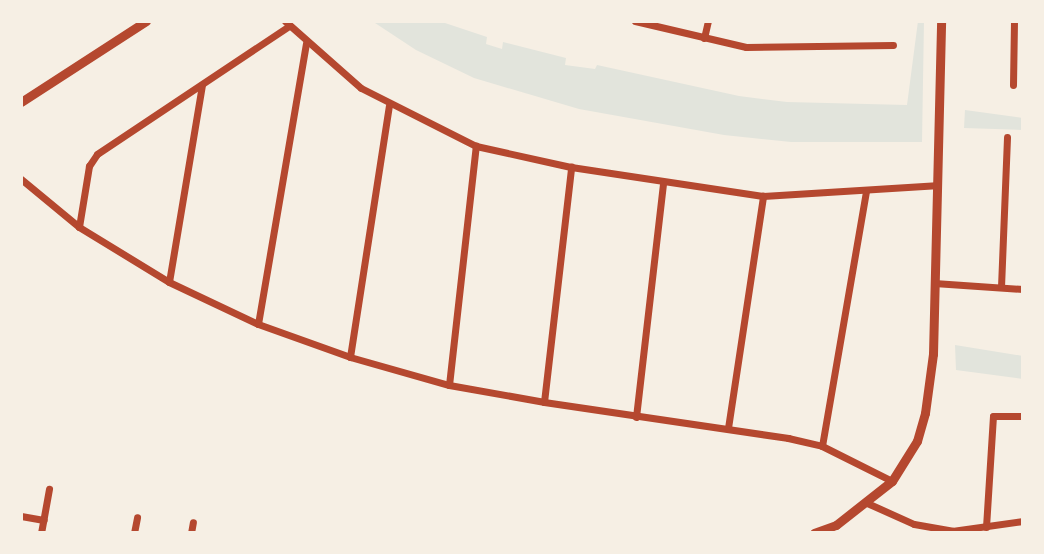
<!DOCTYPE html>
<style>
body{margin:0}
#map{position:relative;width:1044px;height:554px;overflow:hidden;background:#f6efe4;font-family:Jost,sans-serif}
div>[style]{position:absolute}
.green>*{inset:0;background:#e2e4dc}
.minor>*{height:7px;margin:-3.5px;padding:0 3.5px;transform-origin:3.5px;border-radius:3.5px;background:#b5482f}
.tertiary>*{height:9px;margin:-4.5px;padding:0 4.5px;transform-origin:4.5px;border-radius:4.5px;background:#b5482f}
span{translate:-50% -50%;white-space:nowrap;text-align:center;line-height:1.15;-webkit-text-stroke:7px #f6efe4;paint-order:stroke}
.frame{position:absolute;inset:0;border:23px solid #f6efe4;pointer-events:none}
</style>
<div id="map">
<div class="green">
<div style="clip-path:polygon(372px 21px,439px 21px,487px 37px,486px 44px,502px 49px,503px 42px,566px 58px,565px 65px,595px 69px,597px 65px,739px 96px,787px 102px,907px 105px,918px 21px,924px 21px,922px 142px,791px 142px,724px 135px,579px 109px,474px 78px,416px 50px)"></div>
<div style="clip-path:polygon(965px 110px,1023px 118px,1023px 130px,964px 128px)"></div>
<div style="clip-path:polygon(955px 345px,1023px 356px,1023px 379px,956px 370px)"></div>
</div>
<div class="minor">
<div style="left:285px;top:21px;width:101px;rotate:41.4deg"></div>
<div style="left:361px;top:88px;width:129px;rotate:26.8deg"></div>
<div style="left:476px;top:146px;width:97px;rotate:12.5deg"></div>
<div style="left:571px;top:167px;width:194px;rotate:8.6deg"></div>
<div style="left:763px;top:196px;width:173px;rotate:-3.6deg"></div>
<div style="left:635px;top:21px;width:114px;rotate:13.2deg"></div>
<div style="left:746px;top:47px;width:147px;rotate:-0.8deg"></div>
<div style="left:704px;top:38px;width:17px;rotate:-77deg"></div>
<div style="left:1013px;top:85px;width:64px;rotate:-89.1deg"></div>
<div style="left:21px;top:179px;width:75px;rotate:39.6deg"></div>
<div style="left:79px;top:227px;width:105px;rotate:31.4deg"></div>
<div style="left:169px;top:282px;width:98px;rotate:25.3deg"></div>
<div style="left:258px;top:324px;width:98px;rotate:19.7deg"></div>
<div style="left:350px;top:357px;width:103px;rotate:15.8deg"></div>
<div style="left:449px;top:385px;width:97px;rotate:10.1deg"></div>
<div style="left:544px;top:402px;width:247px;rotate:8.4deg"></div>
<div style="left:788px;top:438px;width:35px;rotate:13deg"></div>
<div style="left:822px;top:446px;width:78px;rotate:26.6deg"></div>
<div style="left:79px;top:227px;width:62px;rotate:-80.7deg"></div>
<div style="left:89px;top:166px;width:14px;rotate:-56deg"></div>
<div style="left:97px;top:154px;width:231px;rotate:-33.7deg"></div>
<div style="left:169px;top:282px;width:200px;rotate:-80.5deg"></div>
<div style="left:934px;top:283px;width:89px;rotate:3.9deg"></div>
<div style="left:1001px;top:287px;width:150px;rotate:-87.7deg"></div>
<div style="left:258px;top:324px;width:285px;rotate:-80.3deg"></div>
<div style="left:350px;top:357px;width:254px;rotate:-81.2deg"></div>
<div style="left:449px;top:385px;width:241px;rotate:-83.6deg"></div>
<div style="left:544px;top:402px;width:237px;rotate:-83.4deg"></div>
<div style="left:636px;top:417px;width:236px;rotate:-83.4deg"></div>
<div style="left:728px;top:428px;width:235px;rotate:-81.4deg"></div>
<div style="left:822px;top:446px;width:258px;rotate:-80.2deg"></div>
<div style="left:867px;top:503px;width:51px;rotate:24.1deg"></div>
<div style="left:914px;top:524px;width:39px;rotate:10deg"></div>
<div style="left:952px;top:531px;width:72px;rotate:-8deg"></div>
<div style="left:21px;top:516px;width:23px;rotate:10deg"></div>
<div style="left:986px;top:527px;width:111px;rotate:-86.4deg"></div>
<div style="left:993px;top:416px;width:30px"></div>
<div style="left:41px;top:533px;width:45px;rotate:-79.7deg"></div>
<div style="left:134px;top:533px;width:16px;rotate:-79deg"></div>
<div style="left:191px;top:533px;width:11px;rotate:-80deg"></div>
</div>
<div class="tertiary">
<div style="left:21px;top:102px;width:149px;rotate:-32.9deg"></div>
<div style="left:814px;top:533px;width:23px;rotate:-20deg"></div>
<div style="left:836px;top:525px;width:71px;rotate:-38.2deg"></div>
<div style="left:892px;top:481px;width:47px;rotate:-58deg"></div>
<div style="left:917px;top:441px;width:29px;rotate:-74deg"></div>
<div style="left:925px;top:413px;width:60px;rotate:-82.3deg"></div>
<div style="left:933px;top:354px;width:333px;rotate:-88.6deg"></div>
</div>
<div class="frame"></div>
</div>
